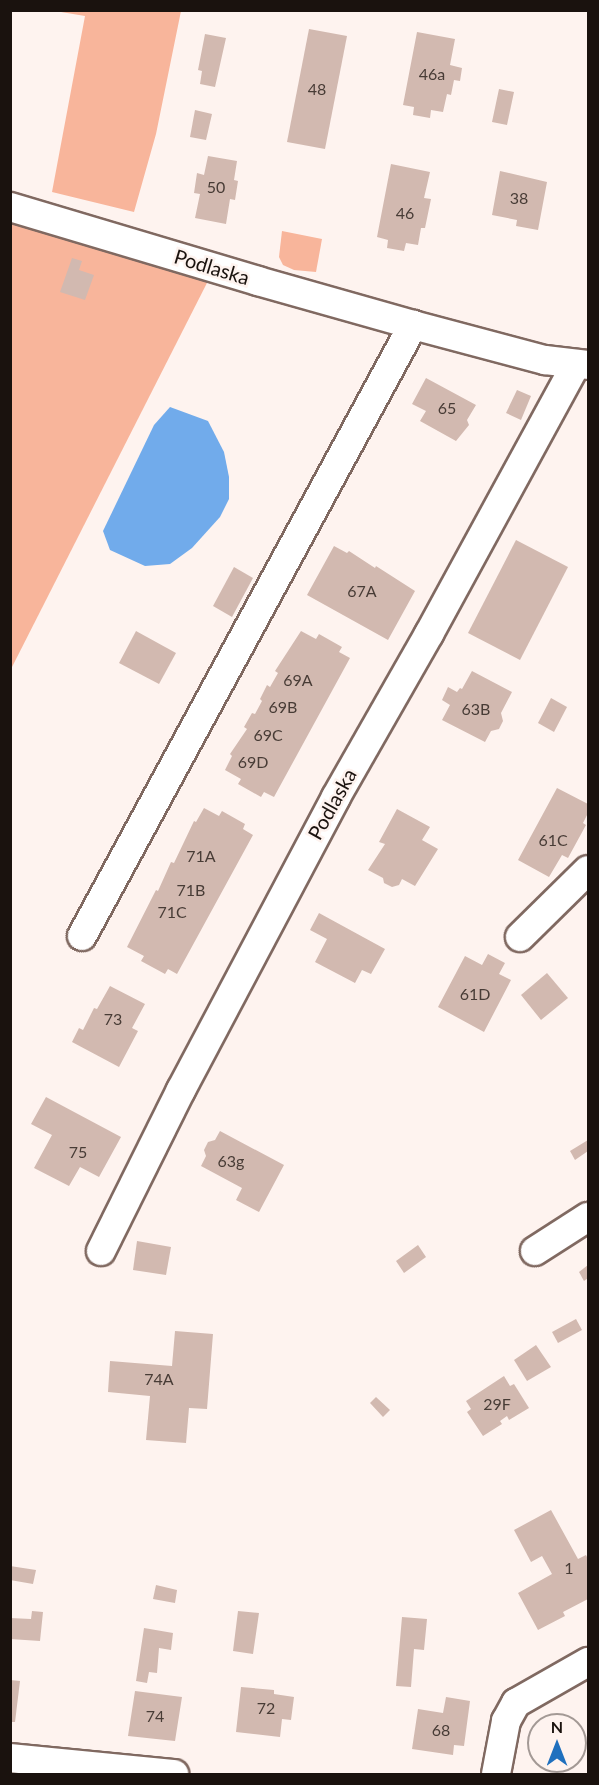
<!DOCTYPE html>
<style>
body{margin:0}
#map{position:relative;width:599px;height:1785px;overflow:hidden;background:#fef3ef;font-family:Lato,sans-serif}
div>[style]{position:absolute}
.green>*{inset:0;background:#f8b59b}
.water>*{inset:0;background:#71abeb}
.building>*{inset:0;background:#d2b9b0}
.roads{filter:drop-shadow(2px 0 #806961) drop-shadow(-2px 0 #806961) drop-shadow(0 2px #806961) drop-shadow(0 -2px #806961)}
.street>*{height:28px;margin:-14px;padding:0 14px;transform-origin:14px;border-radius:14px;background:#fff}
span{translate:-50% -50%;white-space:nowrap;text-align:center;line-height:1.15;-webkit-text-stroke:5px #fef3ef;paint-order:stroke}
.number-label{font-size:16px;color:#483c36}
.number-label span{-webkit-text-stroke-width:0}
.street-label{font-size:20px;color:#1a120e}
.frame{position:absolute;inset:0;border:12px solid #1a120e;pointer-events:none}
.north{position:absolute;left:527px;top:1713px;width:60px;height:60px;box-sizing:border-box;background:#fef3ef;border:2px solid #a39995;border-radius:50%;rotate:0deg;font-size:16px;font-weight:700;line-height:24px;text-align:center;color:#1a120e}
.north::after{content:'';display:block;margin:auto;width:21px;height:27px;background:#1f70be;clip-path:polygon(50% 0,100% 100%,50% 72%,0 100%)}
</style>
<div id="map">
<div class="green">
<div style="clip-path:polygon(55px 11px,181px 11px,156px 134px,134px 212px,52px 192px,85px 16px)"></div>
<div style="clip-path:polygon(11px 219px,210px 277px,11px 669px)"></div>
<div style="clip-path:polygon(282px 231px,322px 239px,316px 272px,294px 270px,283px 265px,279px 257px)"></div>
</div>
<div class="water">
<div style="clip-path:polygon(170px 407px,208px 421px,224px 452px,229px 477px,229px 499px,220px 517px,192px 548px,170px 564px,145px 566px,110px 550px,103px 531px,154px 425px)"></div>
</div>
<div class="building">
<div style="clip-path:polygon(309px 29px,347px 36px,325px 149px,287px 142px)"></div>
<div style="clip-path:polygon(417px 32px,455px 39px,450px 65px,462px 68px,460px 81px,454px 80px,451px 95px,447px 94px,443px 112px,431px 110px,430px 118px,413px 115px,414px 107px,403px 105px)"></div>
<div style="clip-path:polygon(205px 34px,226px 38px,215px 87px,200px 84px,202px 71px,198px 70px)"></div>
<div style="clip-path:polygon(499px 89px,514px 92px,507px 125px,492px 122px)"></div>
<div style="clip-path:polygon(195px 110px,212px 114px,206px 140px,190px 137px)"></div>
<div style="clip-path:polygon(208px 156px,237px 161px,234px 180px,238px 181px,235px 200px,230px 199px,226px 224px,195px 218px,200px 194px,194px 193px,197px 173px,204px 175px)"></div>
<div style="clip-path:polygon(391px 164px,430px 172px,424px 198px,431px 199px,425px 228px,421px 228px,418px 245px,406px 243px,404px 251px,387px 248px,388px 240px,377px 237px)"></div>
<div style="clip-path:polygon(500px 171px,547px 182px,538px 230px,516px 226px,517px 220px,492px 215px)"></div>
<div style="clip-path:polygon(72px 258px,82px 261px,79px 270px,94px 275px,85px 300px,60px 292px)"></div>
<div style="clip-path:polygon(426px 378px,476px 405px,467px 420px,469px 425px,456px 441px,420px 421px,426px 411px,412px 404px)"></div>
<div style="clip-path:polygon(517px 390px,531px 396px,521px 420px,506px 413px)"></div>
<div style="clip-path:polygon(516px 540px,568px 567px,520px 660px,468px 633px)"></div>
<div style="clip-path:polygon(334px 546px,347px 553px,349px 551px,375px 568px,376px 566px,415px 591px,388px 640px,307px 595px)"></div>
<div style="clip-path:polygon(234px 567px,253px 578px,232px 617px,213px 606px)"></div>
<div style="clip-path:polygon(136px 631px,176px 653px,159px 684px,119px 663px)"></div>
<div style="clip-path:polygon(301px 631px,316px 639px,319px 634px,342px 647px,339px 652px,350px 658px,274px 797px,264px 792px,261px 797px,238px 784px,241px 779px,225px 770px,232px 756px,230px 754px,247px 729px,244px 727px,252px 713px,255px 714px,262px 701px,260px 699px,267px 685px,270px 687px,278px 673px,275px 671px)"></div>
<div style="clip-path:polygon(472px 671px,512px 692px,501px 713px,503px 721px,499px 729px,491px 731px,485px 742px,442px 720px,450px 705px,442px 700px,448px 687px,457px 692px,460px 688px,462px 689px)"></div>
<div style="clip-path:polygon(551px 698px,567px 707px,554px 732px,538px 723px)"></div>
<div style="clip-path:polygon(557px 788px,588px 804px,588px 813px,583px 823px,586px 825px,568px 858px,562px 855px,549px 877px,518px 860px)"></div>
<div style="clip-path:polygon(204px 808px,219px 816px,222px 811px,245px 824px,243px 829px,253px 835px,177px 974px,168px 969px,165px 974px,141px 961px,144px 956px,127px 947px,156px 890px,158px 891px,171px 862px,174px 863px,194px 821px,196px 822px)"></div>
<div style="clip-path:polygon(397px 809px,430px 827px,422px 840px,438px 849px,415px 886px,402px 879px,399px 885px,392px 887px,384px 883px,383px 878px,368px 870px,385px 844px,379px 842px)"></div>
<div style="clip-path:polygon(319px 913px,385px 949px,371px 974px,362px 970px,355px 983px,315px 962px,327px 939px,310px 930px)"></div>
<div style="clip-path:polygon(488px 954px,505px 963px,499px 974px,511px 980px,484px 1032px,438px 1007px,465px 956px,482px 965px)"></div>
<div style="clip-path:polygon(547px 973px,568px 998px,541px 1020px,521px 995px)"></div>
<div style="clip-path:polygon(110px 986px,145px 1004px,132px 1028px,138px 1031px,119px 1067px,72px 1042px,79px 1028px,83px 1030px,94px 1008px,97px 1009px)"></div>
<div style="clip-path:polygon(46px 1097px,121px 1137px,99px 1177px,80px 1167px,69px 1186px,34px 1168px,52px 1135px,31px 1124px)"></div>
<div style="clip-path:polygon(220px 1131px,284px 1165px,259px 1212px,236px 1200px,242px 1188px,201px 1166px,206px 1156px,204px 1150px,208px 1142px,215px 1140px)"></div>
<div style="clip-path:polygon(588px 1140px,588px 1151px,575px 1160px,570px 1151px)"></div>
<div style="clip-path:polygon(137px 1241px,171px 1247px,166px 1275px,133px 1270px)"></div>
<div style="clip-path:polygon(418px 1245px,426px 1257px,404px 1273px,396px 1261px)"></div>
<div style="clip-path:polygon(588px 1265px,588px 1278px,584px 1281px,579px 1272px)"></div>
<div style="clip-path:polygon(576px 1319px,582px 1330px,558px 1343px,552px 1332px)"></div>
<div style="clip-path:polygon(175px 1331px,213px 1334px,207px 1409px,189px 1408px,186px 1443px,146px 1440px,150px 1396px,108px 1392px,110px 1361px,172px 1366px)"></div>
<div style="clip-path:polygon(536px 1345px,551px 1367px,527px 1381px,514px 1360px)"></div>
<div style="clip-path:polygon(504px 1376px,510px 1386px,514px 1384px,529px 1408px,509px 1420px,507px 1416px,500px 1421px,502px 1424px,483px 1436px,467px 1412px,471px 1409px,466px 1401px)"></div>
<div style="clip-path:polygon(376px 1397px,390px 1410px,383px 1417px,370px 1403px)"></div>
<div style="clip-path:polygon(551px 1510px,578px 1559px,586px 1555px,588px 1559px,588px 1599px,563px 1612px,565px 1616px,538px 1630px,518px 1593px,552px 1574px,542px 1556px,531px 1562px,514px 1530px)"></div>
<div style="clip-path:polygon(10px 1566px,36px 1570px,33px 1584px,10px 1580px)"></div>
<div style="clip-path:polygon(156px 1585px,177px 1590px,175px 1603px,153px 1599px)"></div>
<div style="clip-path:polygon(32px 1611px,43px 1612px,40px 1641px,10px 1639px,10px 1618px,31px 1619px)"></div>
<div style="clip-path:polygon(238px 1611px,259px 1613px,253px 1654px,233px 1651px)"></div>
<div style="clip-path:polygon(402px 1617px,427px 1619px,424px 1650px,414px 1649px,411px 1687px,396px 1686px)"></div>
<div style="clip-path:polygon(144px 1628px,173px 1633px,171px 1650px,159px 1648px,157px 1673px,149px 1672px,147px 1683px,136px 1681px)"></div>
<div style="clip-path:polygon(10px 1680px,20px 1681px,15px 1722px,10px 1722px)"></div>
<div style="clip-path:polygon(241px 1687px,274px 1690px,274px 1694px,294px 1697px,291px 1720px,282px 1719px,280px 1737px,236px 1732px)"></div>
<div style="clip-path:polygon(135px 1691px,182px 1697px,175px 1741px,128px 1736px)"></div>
<div style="clip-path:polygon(446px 1697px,470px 1701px,464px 1746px,454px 1745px,453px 1755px,412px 1749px,418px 1709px,443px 1713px)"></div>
</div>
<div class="roads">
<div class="street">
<div style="left:10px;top:207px;width:259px;rotate:16.6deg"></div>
<div style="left:258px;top:281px;width:161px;rotate:15.8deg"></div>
<div style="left:413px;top:325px;width:137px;rotate:14.9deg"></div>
<div style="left:545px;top:360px;width:43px;rotate:6.6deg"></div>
<div style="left:82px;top:936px;width:695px;rotate:-61.55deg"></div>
<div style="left:520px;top:937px;width:95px;rotate:-44.6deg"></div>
<div style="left:101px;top:1251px;width:180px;rotate:-63.6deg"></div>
<div style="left:181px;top:1090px;width:331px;rotate:-62.1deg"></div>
<div style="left:336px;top:797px;width:188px;rotate:-60.3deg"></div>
<div style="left:429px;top:634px;width:307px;rotate:-61.4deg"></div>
<div style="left:535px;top:1251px;width:63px;rotate:-32.7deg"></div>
<div style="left:10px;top:1758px;width:165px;rotate:5.6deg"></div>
<div style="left:496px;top:1774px;width:54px;rotate:-79.3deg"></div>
<div style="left:506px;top:1721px;width:21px;rotate:-61deg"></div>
<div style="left:516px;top:1703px;width:83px;rotate:-29.7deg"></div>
</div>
</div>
<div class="number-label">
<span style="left:432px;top:74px">46a</span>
<span style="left:317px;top:89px">48</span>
<span style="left:216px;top:187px">50</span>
<span style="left:519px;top:198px">38</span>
<span style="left:405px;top:213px">46</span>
<span style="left:447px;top:408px">65</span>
<span style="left:362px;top:591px">67A</span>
<span style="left:298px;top:680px">69A</span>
<span style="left:283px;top:707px">69B</span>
<span style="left:476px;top:709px">63B</span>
<span style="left:268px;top:735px">69C</span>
<span style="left:253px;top:762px">69D</span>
<span style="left:553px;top:840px">61C</span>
<span style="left:201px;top:856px">71A</span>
<span style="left:191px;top:890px">71B</span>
<span style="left:172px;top:912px">71C</span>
<span style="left:475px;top:994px">61D</span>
<span style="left:113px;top:1019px">73</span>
<span style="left:78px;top:1152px">75</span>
<span style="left:231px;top:1161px">63g</span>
<span style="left:159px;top:1379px">74A</span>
<span style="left:497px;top:1404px">29F</span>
<span style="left:569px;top:1568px">1</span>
<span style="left:266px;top:1708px">72</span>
<span style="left:155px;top:1716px">74</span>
<span style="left:441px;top:1730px">68</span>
</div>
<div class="street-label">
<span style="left:212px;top:267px;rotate:17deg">Podlaska</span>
<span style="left:332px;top:804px;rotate:-61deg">Podlaska</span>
</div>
<div class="frame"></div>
<div class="north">N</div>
</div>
